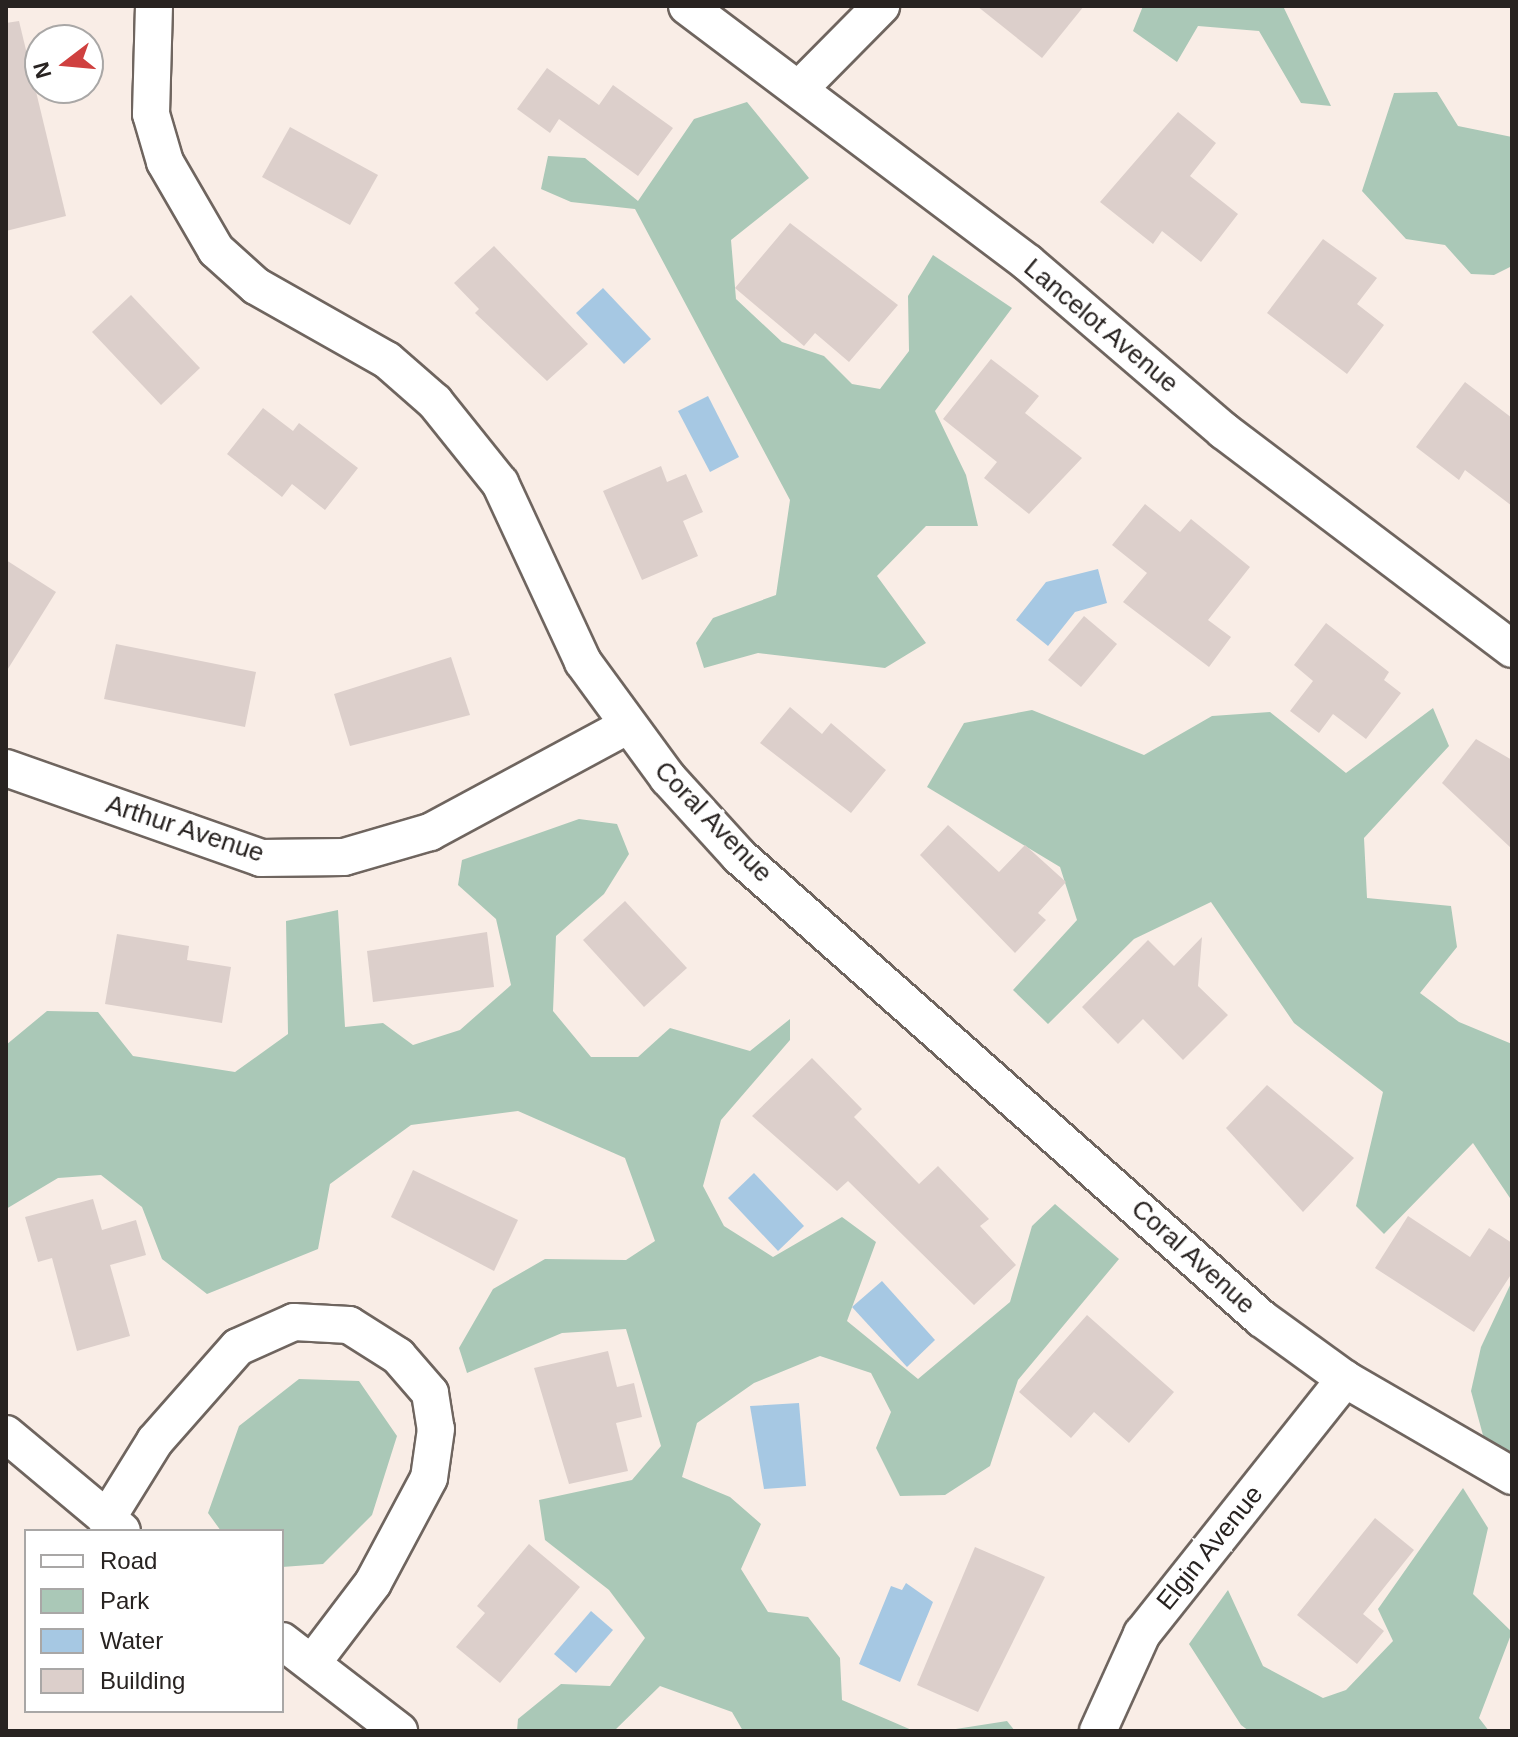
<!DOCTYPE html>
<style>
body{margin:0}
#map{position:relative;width:1518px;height:1737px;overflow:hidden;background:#f9ede6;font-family:Arial,sans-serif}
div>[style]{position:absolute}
.green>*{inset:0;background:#aac8b7}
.water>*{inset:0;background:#a6c8e3}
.building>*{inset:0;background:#dccfcb}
.roads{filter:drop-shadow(2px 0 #6f655f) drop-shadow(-2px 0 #6f655f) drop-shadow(0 2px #6f655f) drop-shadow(0 -2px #6f655f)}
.street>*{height:36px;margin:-18px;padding:0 18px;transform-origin:18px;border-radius:18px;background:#fff}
span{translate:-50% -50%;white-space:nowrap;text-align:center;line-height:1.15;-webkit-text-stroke:8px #fff;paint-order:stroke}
.street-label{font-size:26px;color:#282321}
.frame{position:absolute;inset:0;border:8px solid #282321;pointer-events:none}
.legend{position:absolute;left:24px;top:1529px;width:260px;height:184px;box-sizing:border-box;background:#fff;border:2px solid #a9a7a6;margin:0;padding:10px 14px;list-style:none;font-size:24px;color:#282321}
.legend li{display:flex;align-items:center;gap:16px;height:40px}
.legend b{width:40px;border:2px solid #a9a7a6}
.north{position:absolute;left:24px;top:24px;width:80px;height:80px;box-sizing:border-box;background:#fff;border:2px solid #a9a7a6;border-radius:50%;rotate:254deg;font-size:22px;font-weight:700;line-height:32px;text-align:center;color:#282321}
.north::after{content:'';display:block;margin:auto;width:28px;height:36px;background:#cf403f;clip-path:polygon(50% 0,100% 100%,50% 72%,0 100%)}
</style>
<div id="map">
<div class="green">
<div style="clip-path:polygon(1143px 6px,1283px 6px,1331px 106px,1301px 103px,1259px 31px,1198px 26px,1177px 62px,1133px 31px)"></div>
<div style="clip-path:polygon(1437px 92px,1458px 126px,1512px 137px,1512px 266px,1494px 275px,1471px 274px,1445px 245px,1406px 239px,1362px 191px,1394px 93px)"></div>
<div style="clip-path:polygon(747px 102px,809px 178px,731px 240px,736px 299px,782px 342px,824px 356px,852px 384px,880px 389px,909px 351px,908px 296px,933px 255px,1012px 308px,935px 411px,966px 475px,978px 526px,926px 526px,877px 576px,926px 643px,885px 668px,758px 653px,704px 668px,696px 643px,713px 618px,776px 595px,790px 500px,635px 209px,571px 202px,541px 189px,548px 156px,585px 158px,638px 201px,694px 119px)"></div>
<div style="clip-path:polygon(1433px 708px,1449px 746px,1364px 838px,1367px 898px,1451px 906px,1457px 947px,1420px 993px,1459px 1022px,1512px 1044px,1512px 1201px,1473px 1143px,1384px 1234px,1356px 1206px,1383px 1092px,1294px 1023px,1211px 902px,1134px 939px,1048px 1024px,1013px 990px,1077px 920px,1060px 867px,927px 787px,964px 723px,1032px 710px,1144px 755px,1212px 716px,1270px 712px,1346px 773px)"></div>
<div style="clip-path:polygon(579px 819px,617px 824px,629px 854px,604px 894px,556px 936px,553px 1011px,591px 1057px,638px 1057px,670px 1028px,750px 1051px,790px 1019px,790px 1040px,721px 1120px,703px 1186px,724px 1226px,773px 1257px,842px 1217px,876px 1242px,847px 1321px,918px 1379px,1010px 1302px,1032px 1226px,1055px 1204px,1119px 1259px,1018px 1380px,990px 1466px,945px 1495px,900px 1496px,876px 1448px,891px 1412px,871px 1373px,820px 1356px,754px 1383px,697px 1423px,682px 1477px,730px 1497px,761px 1524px,741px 1569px,768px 1612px,808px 1617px,840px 1658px,842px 1700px,914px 1731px,743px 1731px,732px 1712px,660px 1686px,614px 1731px,517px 1731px,518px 1719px,561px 1684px,610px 1686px,645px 1638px,609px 1590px,545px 1540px,539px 1500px,632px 1480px,661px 1446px,626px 1329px,562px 1333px,467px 1373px,459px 1348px,493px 1289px,545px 1259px,626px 1260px,655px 1241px,625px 1158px,518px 1111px,411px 1125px,330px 1184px,318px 1249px,207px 1294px,162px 1259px,142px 1207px,101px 1175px,58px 1178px,6px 1209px,6px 1045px,47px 1011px,98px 1012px,133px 1056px,235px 1072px,288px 1034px,286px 921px,338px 910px,345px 1027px,383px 1023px,413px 1045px,460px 1030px,511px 985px,496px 919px,458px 885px,462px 860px)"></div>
<div style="clip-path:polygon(1512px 1281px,1512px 1452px,1484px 1439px,1471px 1391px,1481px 1347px)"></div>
<div style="clip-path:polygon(299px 1379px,359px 1381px,397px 1436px,372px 1515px,323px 1564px,282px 1567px,282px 1531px,221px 1531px,208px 1513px,239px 1426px)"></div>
<div style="clip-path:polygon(1463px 1488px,1488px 1528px,1473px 1594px,1512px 1632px,1479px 1718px,1489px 1731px,1249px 1731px,1241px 1725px,1189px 1644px,1228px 1590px,1263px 1666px,1323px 1698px,1346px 1690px,1393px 1641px,1378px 1609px)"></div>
<div style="clip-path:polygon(1007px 1721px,1015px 1731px,943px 1731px)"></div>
</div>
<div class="water">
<div style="clip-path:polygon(603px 288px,651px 339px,624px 364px,576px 313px)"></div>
<div style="clip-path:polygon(708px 396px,739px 457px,710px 472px,678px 411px)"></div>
<div style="clip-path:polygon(1098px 569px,1107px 603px,1075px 612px,1048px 646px,1016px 620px,1046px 582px)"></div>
<div style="clip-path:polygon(754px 1173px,804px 1226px,778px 1251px,728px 1198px)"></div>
<div style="clip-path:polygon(882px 1281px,935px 1340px,907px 1367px,852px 1307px)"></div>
<div style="clip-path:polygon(799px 1403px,806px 1486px,764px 1489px,750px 1406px)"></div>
<div style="clip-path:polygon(906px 1583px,933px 1602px,900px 1682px,859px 1664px,891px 1586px,902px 1590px)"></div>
<div style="clip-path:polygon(591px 1611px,613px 1630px,576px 1673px,554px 1654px)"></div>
</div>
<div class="building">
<div style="clip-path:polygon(977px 6px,1084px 6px,1042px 58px)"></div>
<div style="clip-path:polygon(19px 21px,66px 216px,6px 231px,6px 23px)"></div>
<div style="clip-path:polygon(547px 68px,599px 105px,613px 85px,673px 128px,638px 176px,559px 119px,550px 133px,517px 109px)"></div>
<div style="clip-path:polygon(1178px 112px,1216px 143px,1190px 176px,1238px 214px,1201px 262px,1162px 231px,1153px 244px,1100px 202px)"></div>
<div style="clip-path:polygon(290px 127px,378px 175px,350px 225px,262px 177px)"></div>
<div style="clip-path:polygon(790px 223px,898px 305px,849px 362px,815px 333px,804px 346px,735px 288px)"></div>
<div style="clip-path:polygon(1323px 239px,1377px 278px,1357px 304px,1384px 325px,1347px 374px,1267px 313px)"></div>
<div style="clip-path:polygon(494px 246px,588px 344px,547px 381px,475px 313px,479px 309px,454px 283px)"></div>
<div style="clip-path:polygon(131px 295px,200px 368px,161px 405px,92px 332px)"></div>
<div style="clip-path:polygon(991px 359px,1039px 396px,1025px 413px,1082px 458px,1029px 514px,984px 478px,997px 462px,943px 419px)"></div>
<div style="clip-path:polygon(1465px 382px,1512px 418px,1512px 506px,1465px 470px,1459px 480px,1416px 447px)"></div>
<div style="clip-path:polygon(263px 408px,293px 431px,299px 423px,358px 468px,325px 510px,292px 484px,282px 497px,227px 454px)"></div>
<div style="clip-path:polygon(661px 466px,667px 482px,686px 474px,703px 512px,683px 521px,698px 556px,642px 580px,603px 491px)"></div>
<div style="clip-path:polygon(1145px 504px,1180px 532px,1191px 519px,1250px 567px,1208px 620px,1231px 637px,1209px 667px,1123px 602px,1147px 573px,1112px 545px)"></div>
<div style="clip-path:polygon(6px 560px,56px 592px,6px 672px)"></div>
<div style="clip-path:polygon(1084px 616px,1117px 644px,1081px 687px,1048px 660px)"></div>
<div style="clip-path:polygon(1326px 623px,1389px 672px,1384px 680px,1401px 693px,1366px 739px,1333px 714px,1319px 733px,1290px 711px,1313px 681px,1294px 665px)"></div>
<div style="clip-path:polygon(116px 644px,256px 672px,245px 727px,104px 699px)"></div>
<div style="clip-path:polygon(451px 657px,470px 715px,350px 746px,334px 694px)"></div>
<div style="clip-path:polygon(790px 707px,822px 734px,831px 723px,886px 770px,851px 813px,760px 743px)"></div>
<div style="clip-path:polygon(1476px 739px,1512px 760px,1512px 849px,1442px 783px)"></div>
<div style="clip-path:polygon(948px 825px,999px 872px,1025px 845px,1066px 882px,1038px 913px,1046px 920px,1015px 953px,920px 855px)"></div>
<div style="clip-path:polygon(625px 901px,687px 968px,644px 1007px,583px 940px)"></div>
<div style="clip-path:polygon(487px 932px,494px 987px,373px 1002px,367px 951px)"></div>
<div style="clip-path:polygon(117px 934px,189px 946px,187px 960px,231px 967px,222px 1023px,105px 1004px)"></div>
<div style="clip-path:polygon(1202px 937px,1198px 986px,1228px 1015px,1183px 1060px,1143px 1019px,1118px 1044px,1082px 1007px,1148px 940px,1174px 966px)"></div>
<div style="clip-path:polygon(812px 1058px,862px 1109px,854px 1117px,919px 1184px,938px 1166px,989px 1219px,980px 1226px,1016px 1265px,974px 1305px,848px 1181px,837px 1191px,752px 1116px)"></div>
<div style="clip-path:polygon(1267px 1085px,1354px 1158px,1303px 1212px,1226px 1128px)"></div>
<div style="clip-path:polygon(413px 1170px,518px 1220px,494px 1271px,391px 1217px)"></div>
<div style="clip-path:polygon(93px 1199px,102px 1230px,136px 1220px,146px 1255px,110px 1265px,130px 1336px,77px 1351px,52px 1258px,38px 1262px,25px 1217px)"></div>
<div style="clip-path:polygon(1408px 1216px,1470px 1257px,1489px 1228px,1512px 1243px,1512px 1273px,1474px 1332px,1375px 1268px)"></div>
<div style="clip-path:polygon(1087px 1315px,1174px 1392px,1129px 1443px,1094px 1412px,1071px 1438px,1019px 1392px)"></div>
<div style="clip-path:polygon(608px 1351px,617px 1387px,634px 1383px,642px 1417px,616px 1423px,628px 1471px,569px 1484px,534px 1368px)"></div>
<div style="clip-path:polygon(1375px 1518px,1414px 1550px,1363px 1614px,1384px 1631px,1357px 1664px,1297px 1615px)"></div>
<div style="clip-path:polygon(529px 1544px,580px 1587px,500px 1683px,456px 1647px,485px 1613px,477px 1606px)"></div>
<div style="clip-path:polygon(975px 1547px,1045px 1577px,978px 1712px,917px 1685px)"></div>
</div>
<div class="roads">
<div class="street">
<div style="left:154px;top:6px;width:108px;rotate:91.6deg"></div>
<div style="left:151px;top:114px;width:50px;rotate:73.7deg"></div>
<div style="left:165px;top:162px;width:102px;rotate:59.9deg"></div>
<div style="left:216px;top:250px;width:54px;rotate:42deg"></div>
<div style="left:256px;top:286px;width:150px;rotate:29.5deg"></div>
<div style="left:387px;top:360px;width:64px;rotate:41.2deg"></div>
<div style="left:435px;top:402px;width:104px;rotate:51.3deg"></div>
<div style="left:500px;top:483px;width:197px;rotate:65.1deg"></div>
<div style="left:583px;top:662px;width:144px;rotate:53.8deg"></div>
<div style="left:668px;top:778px;width:105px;rotate:47.7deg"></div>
<div style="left:739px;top:856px;width:698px;rotate:41.52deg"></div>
<div style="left:1262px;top:1319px;width:102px;rotate:35.9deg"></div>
<div style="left:1345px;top:1379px;width:193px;rotate:30.1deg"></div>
<div style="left:687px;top:6px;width:427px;rotate:37deg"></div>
<div style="left:1028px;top:263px;width:258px;rotate:40.6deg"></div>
<div style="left:1224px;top:431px;width:361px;rotate:37.1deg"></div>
<div style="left:799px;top:89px;width:117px;rotate:-45.3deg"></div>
<div style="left:6px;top:768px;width:270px;rotate:19.4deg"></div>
<div style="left:261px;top:858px;width:83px;rotate:-0.7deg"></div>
<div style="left:344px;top:857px;width:90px;rotate:-16.2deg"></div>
<div style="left:430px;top:832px;width:224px;rotate:-28.3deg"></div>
<div style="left:6px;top:1434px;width:151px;rotate:39.9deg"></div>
<div style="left:106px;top:1520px;width:93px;rotate:-58.2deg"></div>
<div style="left:155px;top:1441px;width:125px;rotate:-48.6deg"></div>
<div style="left:238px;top:1347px;width:61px;rotate:-24.1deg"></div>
<div style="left:294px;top:1322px;width:55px;rotate:3.1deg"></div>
<div style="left:349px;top:1325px;width:58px;rotate:32.3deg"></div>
<div style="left:398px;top:1356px;width:49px;rotate:49.1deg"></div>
<div style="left:430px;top:1393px;width:36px;rotate:81deg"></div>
<div style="left:436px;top:1429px;width:49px;rotate:98.1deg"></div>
<div style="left:429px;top:1478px;width:119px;rotate:118.1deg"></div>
<div style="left:373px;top:1583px;width:99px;rotate:127.2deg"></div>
<div style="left:282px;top:1641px;width:148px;rotate:37.6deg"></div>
<div style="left:1098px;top:1731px;width:107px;rotate:-65.6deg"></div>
<div style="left:1142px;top:1634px;width:326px;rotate:-51.5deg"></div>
</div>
</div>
<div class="street-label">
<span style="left:1101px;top:326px;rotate:40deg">Lancelot Avenue</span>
<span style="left:713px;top:822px;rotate:46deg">Coral Avenue</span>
<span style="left:185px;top:829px;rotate:18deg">Arthur Avenue</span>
<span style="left:1193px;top:1257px;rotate:42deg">Coral Avenue</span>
<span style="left:1210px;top:1548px;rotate:-51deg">Elgin Avenue</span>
</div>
<div class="frame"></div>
<ul class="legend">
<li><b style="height:10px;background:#fff"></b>Road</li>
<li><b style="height:22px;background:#aac8b7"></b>Park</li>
<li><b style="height:22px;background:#a6c8e3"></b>Water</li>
<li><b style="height:22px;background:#dccfcb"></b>Building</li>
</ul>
<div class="north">N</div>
</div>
